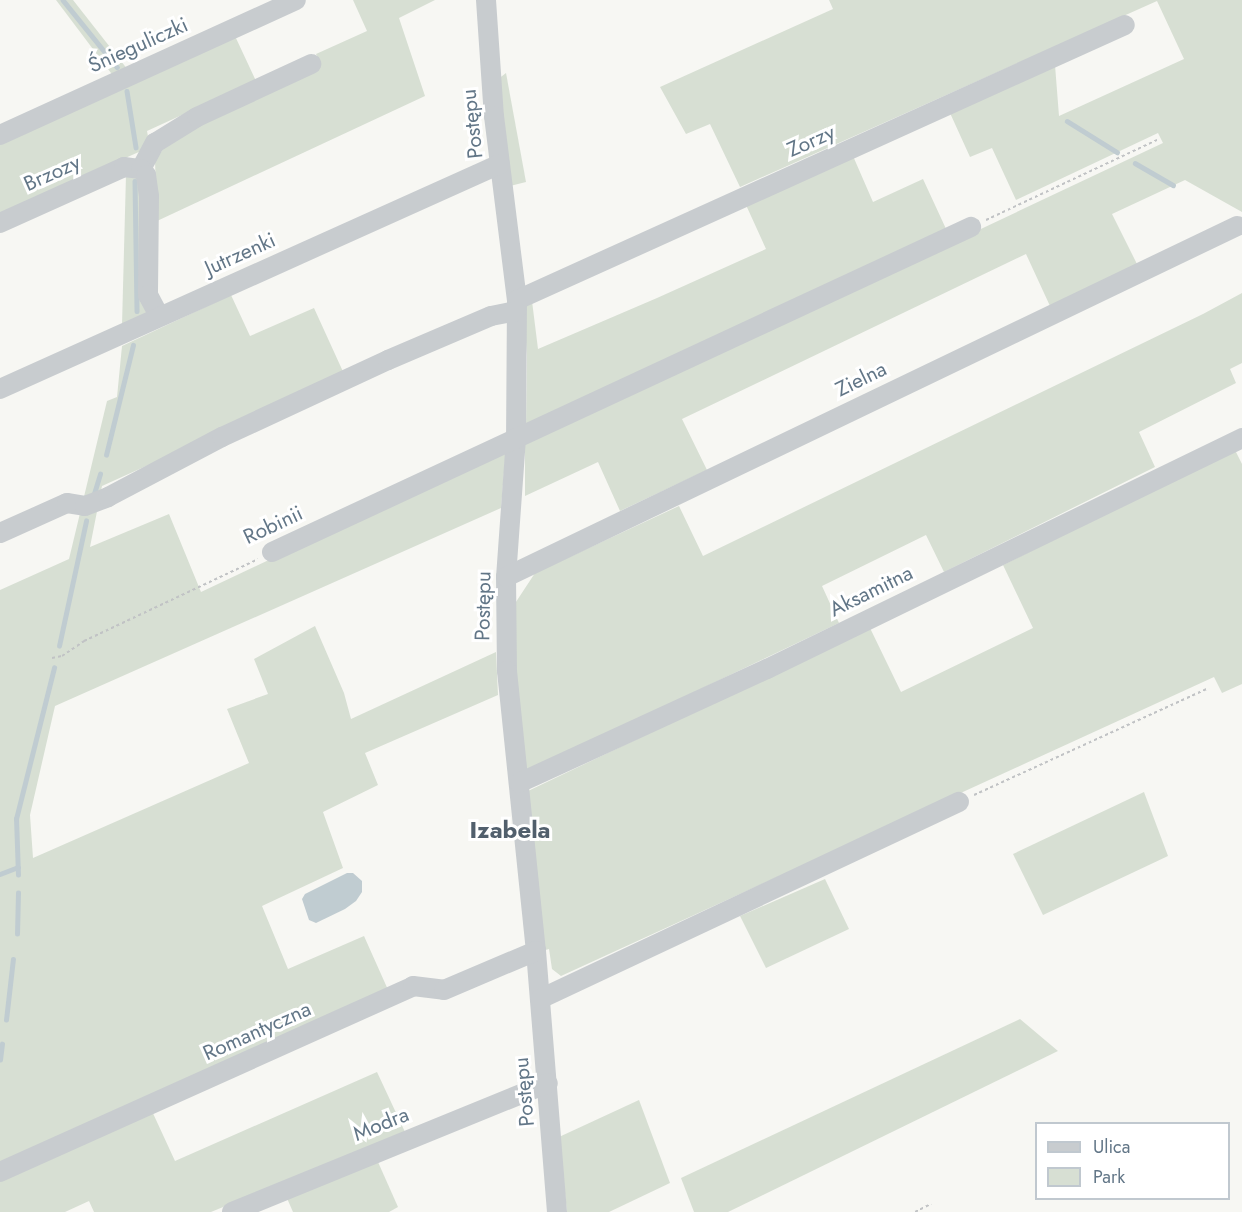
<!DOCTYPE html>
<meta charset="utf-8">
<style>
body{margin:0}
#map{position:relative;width:1242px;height:1212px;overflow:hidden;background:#f7f7f3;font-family:Jost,sans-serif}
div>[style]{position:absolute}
.green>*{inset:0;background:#d7dfd3}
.water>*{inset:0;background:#c0ccd1}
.stream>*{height:4.5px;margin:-2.25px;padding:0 2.25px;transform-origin:2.25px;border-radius:2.25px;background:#c0ccd1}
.path>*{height:2px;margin-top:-1px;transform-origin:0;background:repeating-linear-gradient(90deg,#c1c3c5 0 3px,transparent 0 6px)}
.minor>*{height:20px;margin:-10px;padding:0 10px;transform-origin:10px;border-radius:10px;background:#c8cccf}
span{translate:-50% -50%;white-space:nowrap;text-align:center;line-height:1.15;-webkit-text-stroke:6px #fff;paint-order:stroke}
.street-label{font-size:21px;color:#627687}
.quarter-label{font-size:24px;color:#515f6c;font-weight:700}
.legend{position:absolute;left:1035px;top:1122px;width:195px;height:78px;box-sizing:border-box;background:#fff;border:2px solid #c0c8cf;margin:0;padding:8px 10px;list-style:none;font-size:18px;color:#627687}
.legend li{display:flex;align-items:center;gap:12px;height:30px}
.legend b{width:30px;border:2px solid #c0c8cf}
</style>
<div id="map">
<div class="green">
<div style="clip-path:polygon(56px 0,73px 0,128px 70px,114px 77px)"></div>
<div style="clip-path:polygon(353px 0,435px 0,399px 18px,425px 96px,157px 221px,155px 161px,171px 137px,320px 63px,316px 54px,367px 31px)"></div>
<div style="clip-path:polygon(829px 0,1242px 0,1242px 212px,1185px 180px,1112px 214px,1137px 264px,1050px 306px,1026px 254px,682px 419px,707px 470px,620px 511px,598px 462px,525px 496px,525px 444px,1163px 143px,1158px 133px,1016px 200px,992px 148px,970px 157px,950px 113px,1055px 65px,1059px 116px,1184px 59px,1157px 1px,740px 187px,710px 124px,686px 134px,660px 87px,833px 9px)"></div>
<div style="clip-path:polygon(235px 36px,256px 81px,147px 131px,150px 147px,0 214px,0 144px)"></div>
<div style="clip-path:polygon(506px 73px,526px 182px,510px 186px,497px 80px)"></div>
<div style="clip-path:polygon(853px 156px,873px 202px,923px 179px,947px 231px,526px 428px,527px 355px,523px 304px,532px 301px,538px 349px,657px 298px,766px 249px,746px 205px)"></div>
<div style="clip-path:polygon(126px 175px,139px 179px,141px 183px,146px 313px,122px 325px)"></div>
<div style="clip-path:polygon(1242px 293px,1242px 363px,1230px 369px,1236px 383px,1139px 432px,1155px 467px,944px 572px,926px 535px,822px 586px,839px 623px,527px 772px,514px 686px,512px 608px,535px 573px,679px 506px,703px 556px,1203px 314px)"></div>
<div style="clip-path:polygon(231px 295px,250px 336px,314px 308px,345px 376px,102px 486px,90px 547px,169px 514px,201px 592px,506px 448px,501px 508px,55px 706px,30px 815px,33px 858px,249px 763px,227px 709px,268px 694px,254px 659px,315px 626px,344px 693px,351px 719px,496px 652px,498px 695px,365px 753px,378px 785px,323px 812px,343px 868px,262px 906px,288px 969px,364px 936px,389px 992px,0 1166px,0 590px,69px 559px,107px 401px,117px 397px,122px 346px)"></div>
<div style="clip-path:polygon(1235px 450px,1242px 464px,1242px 684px,1222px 693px,1214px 677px,561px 976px,552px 969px,549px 949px,542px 951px,528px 791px,870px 628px,901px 692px,1033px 628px,1003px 565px)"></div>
<div style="clip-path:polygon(1144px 792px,1168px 856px,1043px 915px,1013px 854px)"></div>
<div style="clip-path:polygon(825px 879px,849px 929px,766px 968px,740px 916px)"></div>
<div style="clip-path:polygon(1020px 1019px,1058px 1051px,728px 1212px,694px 1212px,681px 1178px)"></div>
<div style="clip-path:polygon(377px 1072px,405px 1132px,211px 1212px,94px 1212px,89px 1201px,65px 1212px,0 1212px,0 1177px,151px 1109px,175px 1161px)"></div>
<div style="clip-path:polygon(639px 1100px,670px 1183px,609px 1212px,567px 1212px,559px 1137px)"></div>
<div style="clip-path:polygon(378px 1162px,398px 1207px,389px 1212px,293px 1212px,286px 1196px)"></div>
</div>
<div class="water">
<div style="clip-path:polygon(347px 873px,353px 873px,362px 881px,362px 892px,356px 901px,345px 909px,316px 923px,309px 920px,302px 899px,305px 894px)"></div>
</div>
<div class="stream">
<div style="left:63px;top:0;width:86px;rotate:51.1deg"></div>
<div style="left:127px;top:91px;width:57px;rotate:80.9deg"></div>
<div style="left:1067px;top:121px;width:59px;rotate:31.8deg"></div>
<div style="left:1135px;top:163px;width:44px;rotate:30.1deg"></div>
<div style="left:135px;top:181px;width:130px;rotate:89.1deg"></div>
<div style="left:106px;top:455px;width:113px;rotate:-76.2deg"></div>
<div style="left:93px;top:497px;width:24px;rotate:-73deg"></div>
<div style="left:59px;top:646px;width:128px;rotate:-77.8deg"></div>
<div style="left:0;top:874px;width:19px;rotate:-21deg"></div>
<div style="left:18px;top:875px;width:56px;rotate:-92deg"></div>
<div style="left:16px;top:819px;width:156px;rotate:-75.9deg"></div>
<div style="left:17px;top:934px;width:41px;rotate:-88.6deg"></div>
<div style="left:6px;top:1020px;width:61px;rotate:-83.5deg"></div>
<div style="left:0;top:1060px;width:16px;rotate:-83deg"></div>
</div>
<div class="path">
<div style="left:986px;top:220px;width:189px;rotate:-25.1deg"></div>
<div style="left:52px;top:658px;width:10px;rotate:-11deg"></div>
<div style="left:62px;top:656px;width:27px;rotate:-34deg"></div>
<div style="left:84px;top:641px;width:192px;rotate:-25.2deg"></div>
<div style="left:974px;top:795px;width:258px;rotate:-24.5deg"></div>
<div style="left:915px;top:1212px;width:18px;rotate:-27deg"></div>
</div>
<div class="minor">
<div style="left:486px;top:0;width:116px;rotate:86.1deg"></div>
<div style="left:494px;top:116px;width:185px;rotate:82.9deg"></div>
<div style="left:517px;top:300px;width:138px;rotate:90.4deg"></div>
<div style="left:516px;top:438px;width:139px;rotate:94.1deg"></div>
<div style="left:506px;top:577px;width:94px;rotate:89.4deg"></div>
<div style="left:507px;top:671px;width:281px;rotate:84.1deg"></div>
<div style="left:536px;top:951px;width:262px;rotate:85.4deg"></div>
<div style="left:0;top:135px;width:325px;rotate:-24.5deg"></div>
<div style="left:141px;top:169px;width:30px;rotate:-62deg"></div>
<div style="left:155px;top:143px;width:49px;rotate:-31.8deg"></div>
<div style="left:197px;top:117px;width:126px;rotate:-24.9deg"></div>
<div style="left:0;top:223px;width:136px;rotate:-24.3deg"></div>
<div style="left:124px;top:167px;width:17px;rotate:7deg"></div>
<div style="left:141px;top:169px;width:8px;rotate:50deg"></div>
<div style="left:146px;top:175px;width:21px;rotate:82deg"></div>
<div style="left:149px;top:196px;width:99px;rotate:90.6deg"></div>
<div style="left:148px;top:295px;width:24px;rotate:62deg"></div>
<div style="left:517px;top:300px;width:667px;rotate:-24.34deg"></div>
<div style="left:0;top:389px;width:548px;rotate:-24.23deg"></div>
<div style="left:0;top:533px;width:73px;rotate:-24.1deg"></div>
<div style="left:67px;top:503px;width:18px;rotate:9deg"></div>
<div style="left:85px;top:506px;width:25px;rotate:-21deg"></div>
<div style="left:108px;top:497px;width:129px;rotate:-27.8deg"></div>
<div style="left:222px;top:437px;width:183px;rotate:-24.9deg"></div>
<div style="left:388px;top:360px;width:112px;rotate:-23.1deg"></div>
<div style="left:491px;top:316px;width:25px;rotate:-11deg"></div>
<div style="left:272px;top:552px;width:771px;rotate:-24.94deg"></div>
<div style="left:506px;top:577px;width:811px;rotate:-25.65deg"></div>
<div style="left:519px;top:783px;width:273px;rotate:-24.7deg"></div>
<div style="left:767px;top:669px;width:528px;rotate:-25.93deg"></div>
<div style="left:540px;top:999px;width:463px;rotate:-25.2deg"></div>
<div style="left:0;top:1172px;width:453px;rotate:-24.2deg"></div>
<div style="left:413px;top:986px;width:31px;rotate:7deg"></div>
<div style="left:444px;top:990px;width:100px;rotate:-23deg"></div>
<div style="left:232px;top:1212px;width:341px;rotate:-22.2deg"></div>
</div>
<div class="street-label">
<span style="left:138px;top:45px;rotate:-24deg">Śnieguliczki</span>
<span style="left:472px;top:124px;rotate:-96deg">Postępu</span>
<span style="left:811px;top:141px;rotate:-24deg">Zorzy</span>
<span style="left:52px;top:173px;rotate:-24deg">Brzozy</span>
<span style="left:240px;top:254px;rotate:-24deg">Jutrzenki</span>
<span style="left:861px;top:379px;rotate:-26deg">Zielna</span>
<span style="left:273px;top:525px;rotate:-25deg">Robinii</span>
<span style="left:871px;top:591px;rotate:-26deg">Aksamitna</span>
<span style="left:483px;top:606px;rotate:-89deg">Postępu</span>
<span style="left:257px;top:1031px;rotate:-24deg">Romantyczna</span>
<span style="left:524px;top:1092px;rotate:-95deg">Postępu</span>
<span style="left:381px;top:1124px;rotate:-22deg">Modra</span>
</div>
<div class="quarter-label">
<span style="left:510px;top:830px">Izabela</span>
</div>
<ul class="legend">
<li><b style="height:8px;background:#c8cccf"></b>Ulica</li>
<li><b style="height:16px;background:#d7dfd3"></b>Park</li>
</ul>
</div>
